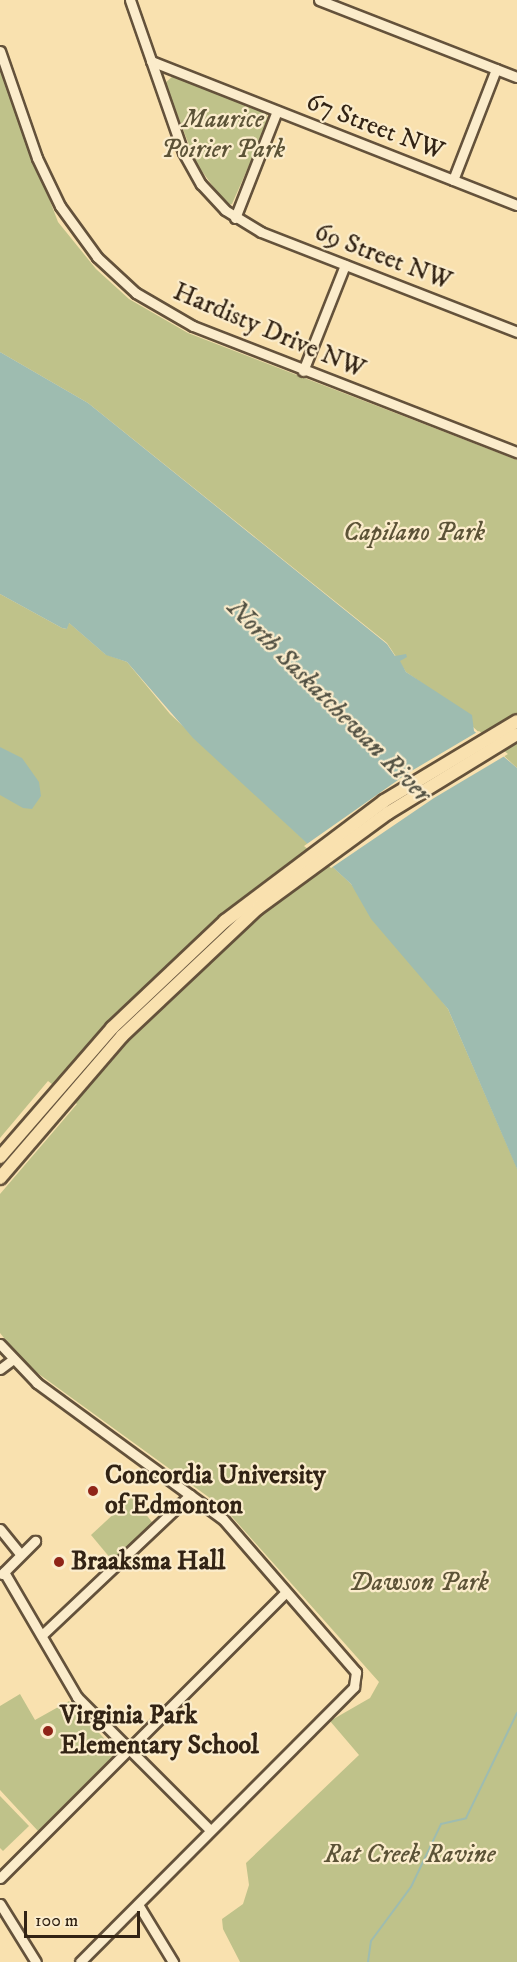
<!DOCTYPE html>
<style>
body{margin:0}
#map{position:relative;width:517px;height:1962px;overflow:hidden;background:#f9e1af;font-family:"IM FELL DW Pica",serif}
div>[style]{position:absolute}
.green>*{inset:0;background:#bfc28a}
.water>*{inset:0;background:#9ebcb0}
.pier>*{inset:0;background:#f9e1af}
.stream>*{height:2px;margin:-1px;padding:0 1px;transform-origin:1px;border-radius:1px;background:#9ebcb0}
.roads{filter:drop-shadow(2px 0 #64523b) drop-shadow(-2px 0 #64523b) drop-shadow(0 2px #64523b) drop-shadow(0 -2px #64523b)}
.minor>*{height:9px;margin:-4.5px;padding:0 4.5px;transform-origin:4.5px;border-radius:4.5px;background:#fbeccb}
.major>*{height:12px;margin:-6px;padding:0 6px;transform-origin:6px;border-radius:6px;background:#f9e1af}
.dots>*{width:16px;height:16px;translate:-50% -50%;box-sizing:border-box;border:3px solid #fbeccb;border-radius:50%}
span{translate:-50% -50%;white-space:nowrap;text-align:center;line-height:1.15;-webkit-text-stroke:4.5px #fbeccb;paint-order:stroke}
.park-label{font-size:26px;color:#5c5337;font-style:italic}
.street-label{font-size:26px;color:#322314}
.poi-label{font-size:26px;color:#322314;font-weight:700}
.left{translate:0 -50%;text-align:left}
.water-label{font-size:27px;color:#525143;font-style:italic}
.scale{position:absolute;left:24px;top:1911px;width:116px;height:27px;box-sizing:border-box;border:3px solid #322314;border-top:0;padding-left:8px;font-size:18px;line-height:21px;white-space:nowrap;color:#322314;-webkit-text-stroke:4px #fbeccb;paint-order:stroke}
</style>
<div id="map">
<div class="green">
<div style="clip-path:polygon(0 69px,58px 222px,96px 269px,129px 299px,188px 333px,517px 460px,517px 768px,439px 695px,406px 672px,387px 643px,88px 403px,0 352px)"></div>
<div style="clip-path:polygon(173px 76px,266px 113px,269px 120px,232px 204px,228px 205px,217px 192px,196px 163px,165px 83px)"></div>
<div style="clip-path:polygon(0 594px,62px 628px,67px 629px,68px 622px,105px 654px,127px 662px,170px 714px,351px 884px,448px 1009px,517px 1168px,517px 1962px,240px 1962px,223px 1929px,222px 1919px,243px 1904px,249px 1885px,246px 1863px,359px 1755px,330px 1721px,370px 1698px,379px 1682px,225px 1509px,25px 1364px,0 1333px,0 1194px,77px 1104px,48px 1081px,0 1138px)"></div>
<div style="clip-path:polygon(132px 1497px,156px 1527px,116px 1565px,91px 1535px)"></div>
<div style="clip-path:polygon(20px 1694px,35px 1720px,69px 1701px,117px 1752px,38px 1831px,0 1790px,0 1706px)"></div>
<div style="clip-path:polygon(0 1796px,29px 1826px,3px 1851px,0 1848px)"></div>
</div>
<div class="water">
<div style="clip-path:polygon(0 352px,88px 403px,387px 644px,395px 656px,406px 654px,407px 657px,400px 661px,406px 672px,472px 715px,474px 731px,517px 768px,517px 1169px,448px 1009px,371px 919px,351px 884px,193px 738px,127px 662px,106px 655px,69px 623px,67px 629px,62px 628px,0 594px)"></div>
<div style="clip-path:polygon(0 747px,22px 758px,39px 782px,41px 796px,32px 809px,23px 808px,0 795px)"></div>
</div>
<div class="pier">
<div style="clip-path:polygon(479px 731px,508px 754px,434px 798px,331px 868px,304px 846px,408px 773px)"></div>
</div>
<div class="stream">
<div style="left:368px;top:1962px;width:21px;rotate:-82deg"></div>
<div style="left:371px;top:1941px;width:67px;rotate:-53.5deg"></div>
<div style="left:411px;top:1887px;width:70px;rotate:-64.5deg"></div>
<div style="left:441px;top:1824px;width:26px;rotate:-13deg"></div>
<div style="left:466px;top:1818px;width:117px;rotate:-64.1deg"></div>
</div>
<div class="roads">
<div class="minor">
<div style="left:130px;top:0;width:161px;rotate:70.8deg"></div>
<div style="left:183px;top:152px;width:37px;rotate:61deg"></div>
<div style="left:201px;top:184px;width:35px;rotate:47deg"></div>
<div style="left:225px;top:210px;width:42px;rotate:31.4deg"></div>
<div style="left:261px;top:232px;width:275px;rotate:21.3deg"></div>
<div style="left:319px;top:0;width:212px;rotate:21.3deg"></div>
<div style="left:0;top:51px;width:113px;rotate:70.9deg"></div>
<div style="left:37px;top:158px;width:53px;rotate:64.4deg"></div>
<div style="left:60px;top:206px;width:63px;rotate:54deg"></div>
<div style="left:97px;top:257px;width:53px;rotate:42.7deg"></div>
<div style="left:136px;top:293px;width:66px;rotate:30.1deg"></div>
<div style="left:193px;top:326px;width:348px;rotate:21.3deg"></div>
<div style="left:151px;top:61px;width:393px;rotate:21.5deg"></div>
<div style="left:453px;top:180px;width:119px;rotate:-68.8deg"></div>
<div style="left:235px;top:218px;width:115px;rotate:-68.6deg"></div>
<div style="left:303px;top:371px;width:114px;rotate:-68.4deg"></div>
<div style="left:0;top:1344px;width:54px;rotate:46.5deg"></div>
<div style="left:37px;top:1383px;width:230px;rotate:36.2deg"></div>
<div style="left:223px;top:1519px;width:203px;rotate:49deg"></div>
<div style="left:356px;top:1672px;width:15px;rotate:98deg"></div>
<div style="left:354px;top:1687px;width:388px;rotate:134.9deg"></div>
<div style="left:0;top:1369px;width:15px;rotate:-37deg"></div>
<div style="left:0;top:1529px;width:32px;rotate:51deg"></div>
<div style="left:4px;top:1572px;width:145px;rotate:59.7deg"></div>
<div style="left:77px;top:1697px;width:188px;rotate:45deg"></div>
<div style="left:2px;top:1574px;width:47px;rotate:-45deg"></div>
<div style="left:42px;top:1635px;width:204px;rotate:-43.4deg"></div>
<div style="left:0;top:1878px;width:402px;rotate:-45deg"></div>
<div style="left:0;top:1904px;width:68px;rotate:58.2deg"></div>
<div style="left:139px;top:1906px;width:66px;rotate:58.7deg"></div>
</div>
<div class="major">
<div style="left:0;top:1157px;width:171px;rotate:-49deg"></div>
<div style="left:112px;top:1028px;width:156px;rotate:-43.4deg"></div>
<div style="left:225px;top:921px;width:199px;rotate:-37deg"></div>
<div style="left:384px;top:801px;width:155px;rotate:-31deg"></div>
<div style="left:0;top:1178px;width:187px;rotate:-49.3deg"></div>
<div style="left:122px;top:1036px;width:187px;rotate:-43.3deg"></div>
<div style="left:258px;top:908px;width:161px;rotate:-36.2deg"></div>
<div style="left:388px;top:813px;width:151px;rotate:-31.5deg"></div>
</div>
</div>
<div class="dots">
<div style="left:93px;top:1491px;background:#8f2418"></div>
<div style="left:59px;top:1562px;background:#8f2418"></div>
<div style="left:48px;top:1731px;background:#8f2418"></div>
</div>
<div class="park-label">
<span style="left:223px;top:135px">Maurice<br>Poirier Park</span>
<span style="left:414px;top:533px">Capilano Park</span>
<span style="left:419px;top:1583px">Dawson Park</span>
<span style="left:410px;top:1855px">Rat Creek Ravine</span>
</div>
<div class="street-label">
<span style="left:375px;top:127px;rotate:21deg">67 Street NW</span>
<span style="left:383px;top:257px;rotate:21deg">69 Street NW</span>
<span style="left:269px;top:331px;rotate:23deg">Hardisty Drive NW</span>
</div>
<div class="poi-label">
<span class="left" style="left:105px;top:1491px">Concordia University<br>of Edmonton</span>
<span class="left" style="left:71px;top:1562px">Braaksma Hall</span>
<span class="left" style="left:60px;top:1731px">Virginia Park<br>Elementary School</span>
</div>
<div class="water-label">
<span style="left:329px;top:701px;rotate:45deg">North Saskatchewan River</span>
</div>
<div class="scale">100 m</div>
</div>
